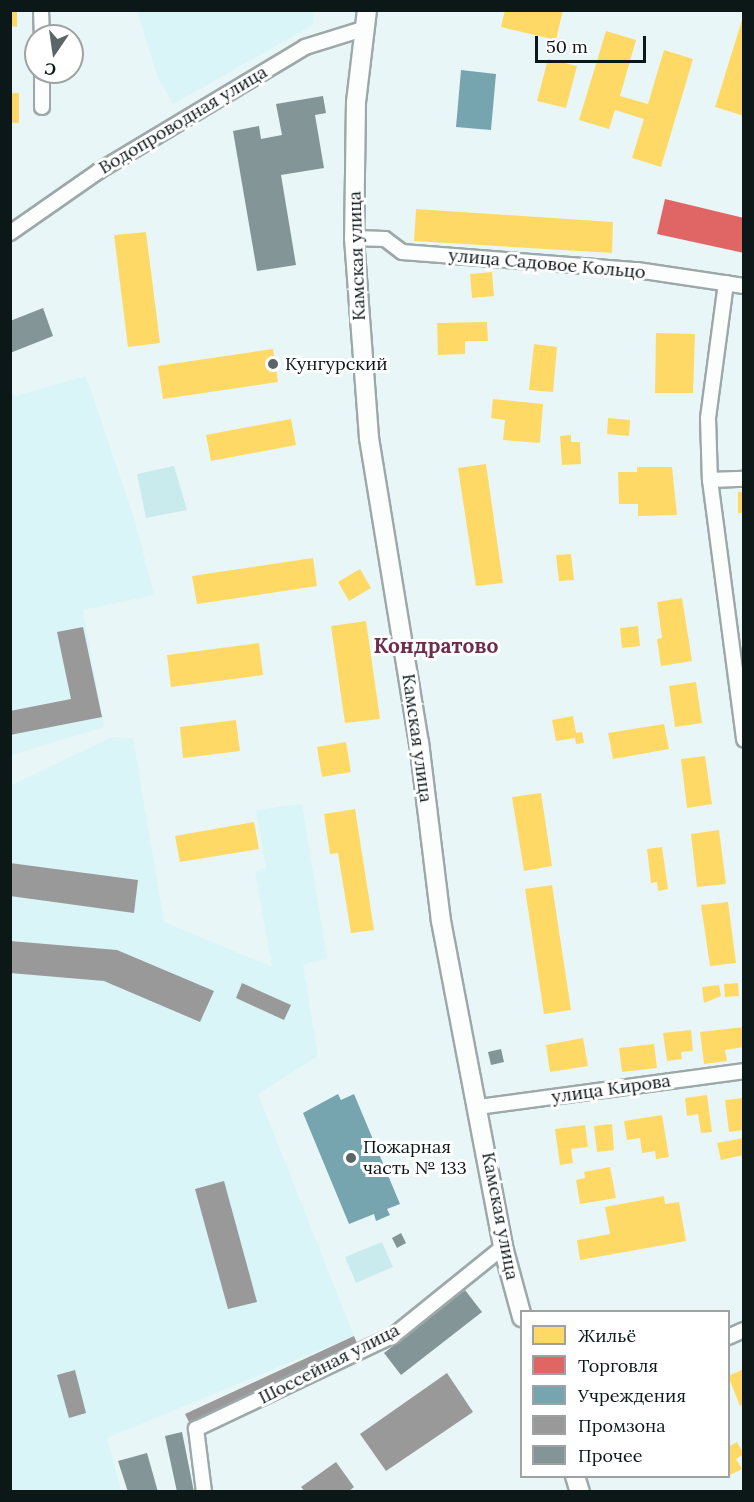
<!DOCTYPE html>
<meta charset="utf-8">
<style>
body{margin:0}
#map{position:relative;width:754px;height:1502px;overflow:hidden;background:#e9f6f7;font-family:Lora,serif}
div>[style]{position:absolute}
.built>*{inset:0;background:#d9f5f8}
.green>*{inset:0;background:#caebee}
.homes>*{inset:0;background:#ffd966}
.shops>*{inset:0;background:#e06666}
.public>*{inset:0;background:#76a5af}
.industry>*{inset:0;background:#999}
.building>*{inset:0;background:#839596}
.roads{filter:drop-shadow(2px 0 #9da8a9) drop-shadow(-2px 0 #9da8a9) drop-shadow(0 2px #9da8a9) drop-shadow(0 -2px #9da8a9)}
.street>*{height:14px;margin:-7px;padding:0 7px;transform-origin:7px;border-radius:7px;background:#fcfefe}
.secondary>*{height:18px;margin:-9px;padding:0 9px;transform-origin:9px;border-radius:9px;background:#fcfefe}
.dots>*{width:16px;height:16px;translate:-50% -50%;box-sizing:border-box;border:3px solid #fff;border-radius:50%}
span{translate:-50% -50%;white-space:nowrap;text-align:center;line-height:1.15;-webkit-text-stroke:6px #fff;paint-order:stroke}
.street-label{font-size:18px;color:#0c1718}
.poi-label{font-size:18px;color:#0c1718}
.left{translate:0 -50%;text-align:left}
.quarter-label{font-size:21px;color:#6e2d4c;font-weight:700}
.frame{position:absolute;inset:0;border:12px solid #0c1718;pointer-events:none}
.legend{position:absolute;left:520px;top:1310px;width:210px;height:168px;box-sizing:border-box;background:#fff;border:2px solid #9ea2a3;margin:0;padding:8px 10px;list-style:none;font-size:18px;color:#0c1718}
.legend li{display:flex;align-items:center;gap:12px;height:30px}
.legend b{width:30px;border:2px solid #9ea2a3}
.north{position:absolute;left:24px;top:24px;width:60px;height:60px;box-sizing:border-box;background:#fff;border:2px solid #9ea2a3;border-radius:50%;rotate:193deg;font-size:16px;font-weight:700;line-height:24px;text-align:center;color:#0c1718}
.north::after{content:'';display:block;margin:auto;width:21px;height:27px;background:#596566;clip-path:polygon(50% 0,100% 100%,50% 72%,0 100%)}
.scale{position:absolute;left:535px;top:36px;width:111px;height:27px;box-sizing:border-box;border:3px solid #0c1718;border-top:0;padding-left:8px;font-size:18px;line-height:21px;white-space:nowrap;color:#0c1718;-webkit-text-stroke:4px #fff;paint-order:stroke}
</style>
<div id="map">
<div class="built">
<div style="clip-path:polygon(137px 11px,137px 10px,314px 11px,313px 25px,173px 104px,158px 78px)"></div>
<div style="clip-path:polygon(86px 376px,135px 521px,154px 595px,83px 610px,104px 727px,11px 755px,10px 391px,15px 396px)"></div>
<div style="clip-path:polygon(112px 737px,133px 738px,164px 922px,272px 967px,255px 871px,266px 868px,256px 810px,302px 804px,327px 959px,303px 964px,318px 1056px,258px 1094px,354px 1336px,107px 1438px,121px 1491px,11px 1491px,10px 786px)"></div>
</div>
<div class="green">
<div style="clip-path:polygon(174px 466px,187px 510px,146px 518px,137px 474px)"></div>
<div style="clip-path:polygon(382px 1242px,393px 1267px,356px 1283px,345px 1257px)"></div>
</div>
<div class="homes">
<div style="clip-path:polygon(10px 10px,17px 10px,17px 27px,10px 26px)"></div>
<div style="clip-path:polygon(505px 10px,563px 10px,556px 40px,501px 27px)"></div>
<div style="clip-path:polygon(743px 17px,744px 17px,744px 116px,715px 107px)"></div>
<div style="clip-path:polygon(606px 31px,636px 40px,620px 96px,648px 104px,664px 50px,693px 59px,661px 167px,632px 158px,644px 119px,615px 110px,609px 129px,579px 120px)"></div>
<div style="clip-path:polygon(548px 59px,577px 66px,566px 108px,537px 101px)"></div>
<div style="clip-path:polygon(10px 93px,19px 93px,19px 123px,10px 123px)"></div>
<div style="clip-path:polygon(416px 209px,613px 222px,612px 253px,414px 241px)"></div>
<div style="clip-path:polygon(146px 232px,160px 343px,128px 347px,114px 235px)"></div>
<div style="clip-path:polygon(492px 272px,494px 296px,472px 298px,470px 274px)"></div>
<div style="clip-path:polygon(487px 322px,488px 341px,465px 341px,465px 354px,438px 355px,437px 323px)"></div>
<div style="clip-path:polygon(656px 333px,695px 334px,693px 393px,655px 393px)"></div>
<div style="clip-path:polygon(534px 344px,557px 347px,553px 392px,529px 390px)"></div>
<div style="clip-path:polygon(273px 349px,278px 382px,163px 399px,158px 366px)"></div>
<div style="clip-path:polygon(493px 399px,543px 404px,540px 443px,503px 440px,505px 420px,491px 418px)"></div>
<div style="clip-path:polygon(608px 418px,630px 420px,629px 436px,607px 434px)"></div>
<div style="clip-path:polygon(291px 419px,296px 445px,211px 461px,206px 435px)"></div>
<div style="clip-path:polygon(571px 435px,571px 442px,580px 442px,581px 464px,562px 465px,560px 436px)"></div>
<div style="clip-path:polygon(486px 464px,503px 583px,476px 586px,458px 468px)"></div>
<div style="clip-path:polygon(637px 467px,672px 467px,677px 515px,638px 516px,638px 504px,619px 504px,618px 472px,637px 472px)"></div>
<div style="clip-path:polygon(738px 492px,744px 492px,744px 513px,738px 513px)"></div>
<div style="clip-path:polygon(571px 554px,574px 580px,559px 581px,556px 555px)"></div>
<div style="clip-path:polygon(313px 558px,317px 586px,197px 604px,192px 576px)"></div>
<div style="clip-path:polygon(360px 569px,371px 588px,349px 601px,338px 582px)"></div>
<div style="clip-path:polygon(682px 598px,692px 661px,661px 666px,657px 639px,662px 638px,657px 602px)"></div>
<div style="clip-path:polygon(366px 621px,380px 719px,345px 723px,331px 626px)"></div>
<div style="clip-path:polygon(638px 626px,640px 646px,622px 648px,620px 628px)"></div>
<div style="clip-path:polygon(259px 643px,263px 675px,171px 687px,167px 655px)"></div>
<div style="clip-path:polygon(696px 682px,702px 723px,675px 727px,669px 686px)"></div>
<div style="clip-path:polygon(573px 716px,576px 733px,582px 732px,584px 743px,576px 744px,575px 738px,556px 741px,552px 720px)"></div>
<div style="clip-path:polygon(236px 720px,240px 751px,183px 758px,180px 727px)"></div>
<div style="clip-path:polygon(664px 724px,669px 749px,613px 759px,608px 733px)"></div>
<div style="clip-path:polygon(346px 742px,351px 772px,322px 777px,317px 747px)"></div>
<div style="clip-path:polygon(705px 756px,712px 804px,687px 808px,681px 759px)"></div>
<div style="clip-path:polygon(541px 793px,552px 866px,524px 871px,512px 797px)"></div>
<div style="clip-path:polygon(355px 809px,374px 930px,351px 933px,338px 853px,330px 854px,324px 814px)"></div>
<div style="clip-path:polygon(254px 822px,259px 849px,180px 862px,175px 836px)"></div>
<div style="clip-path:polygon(719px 830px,726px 884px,697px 887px,691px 834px)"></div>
<div style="clip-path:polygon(662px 847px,668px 889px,658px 891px,657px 882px,651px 883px,647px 849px)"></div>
<div style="clip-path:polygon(552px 885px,571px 1010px,544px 1014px,525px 889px)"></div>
<div style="clip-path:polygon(728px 902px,736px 963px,710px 966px,701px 905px)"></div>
<div style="clip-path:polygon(738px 983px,739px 996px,725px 997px,724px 984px)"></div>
<div style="clip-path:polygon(719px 985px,721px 996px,704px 1003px,702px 987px)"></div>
<div style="clip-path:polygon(744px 1027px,744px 1047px,725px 1050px,727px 1061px,704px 1064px,700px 1032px)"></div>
<div style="clip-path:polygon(691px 1030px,693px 1051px,681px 1052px,682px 1059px,667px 1061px,663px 1033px)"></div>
<div style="clip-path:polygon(583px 1038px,588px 1066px,550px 1072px,546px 1045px)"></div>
<div style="clip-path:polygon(654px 1044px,657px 1068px,622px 1072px,619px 1048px)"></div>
<div style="clip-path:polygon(707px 1095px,712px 1132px,701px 1133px,698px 1114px,687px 1116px,685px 1098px)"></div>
<div style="clip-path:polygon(744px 1098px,744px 1130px,729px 1132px,725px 1100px)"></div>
<div style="clip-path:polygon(662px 1115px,669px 1157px,656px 1159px,655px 1151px,642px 1153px,640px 1138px,627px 1140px,624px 1121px)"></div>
<div style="clip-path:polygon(612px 1124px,614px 1150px,597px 1152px,594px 1126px)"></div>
<div style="clip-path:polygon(585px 1125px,588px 1147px,571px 1149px,573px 1163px,560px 1165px,555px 1129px)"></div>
<div style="clip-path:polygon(744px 1138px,744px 1155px,721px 1160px,717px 1143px)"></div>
<div style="clip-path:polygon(610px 1167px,616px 1198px,580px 1204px,576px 1180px,585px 1178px,584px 1172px)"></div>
<div style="clip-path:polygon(664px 1196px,665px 1204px,679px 1202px,686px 1241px,580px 1260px,577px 1240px,610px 1234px,605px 1207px)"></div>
<div style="clip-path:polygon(744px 1369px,744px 1404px,740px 1406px,728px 1376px)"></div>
<div style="clip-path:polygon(737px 1442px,744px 1454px,736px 1459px,742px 1469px,728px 1476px,728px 1447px)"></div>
</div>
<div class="shops">
<div style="clip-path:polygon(665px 199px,744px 218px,744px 253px,657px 234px)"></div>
</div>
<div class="public">
<div style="clip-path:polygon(461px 70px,496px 74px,491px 130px,456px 127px)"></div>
<div style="clip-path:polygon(338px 1094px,341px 1100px,354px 1094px,400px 1204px,387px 1209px,390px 1215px,376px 1221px,374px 1214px,349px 1224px,303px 1113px)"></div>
</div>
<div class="industry">
<div style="clip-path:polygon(83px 627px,102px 717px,10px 735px,10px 711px,71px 699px,57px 632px)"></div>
<div style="clip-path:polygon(10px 863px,138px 880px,134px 913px,10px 896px)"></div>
<div style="clip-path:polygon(10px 941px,117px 950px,214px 991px,200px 1022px,104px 981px,10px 973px)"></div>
<div style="clip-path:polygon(242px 983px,291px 1005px,284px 1020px,236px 998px)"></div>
<div style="clip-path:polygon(224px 1181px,257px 1302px,228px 1309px,195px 1189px)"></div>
<div style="clip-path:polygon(354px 1336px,359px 1348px,191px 1426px,185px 1414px)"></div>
<div style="clip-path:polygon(75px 1370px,86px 1413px,69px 1418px,57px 1375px)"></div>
<div style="clip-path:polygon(447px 1373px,473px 1412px,386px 1471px,360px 1434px)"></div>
<div style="clip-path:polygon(336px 1462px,354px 1487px,348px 1492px,305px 1492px,301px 1487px)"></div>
</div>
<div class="building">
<div style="clip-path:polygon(323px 96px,326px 113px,315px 115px,324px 168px,281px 175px,296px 265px,257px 271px,233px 131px,259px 126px,261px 139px,282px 135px,276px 104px)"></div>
<div style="clip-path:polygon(43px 308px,53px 336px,10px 353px,10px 321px)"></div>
<div style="clip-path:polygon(501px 1049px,504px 1062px,491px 1065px,488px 1052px)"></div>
<div style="clip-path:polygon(401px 1233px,406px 1243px,397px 1248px,392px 1238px)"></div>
<div style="clip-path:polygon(465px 1290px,482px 1312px,401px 1375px,384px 1353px)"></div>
<div style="clip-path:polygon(182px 1432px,194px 1492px,177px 1492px,165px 1436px)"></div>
<div style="clip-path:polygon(147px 1453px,158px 1492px,128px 1492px,118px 1461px)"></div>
</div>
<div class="roads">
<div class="street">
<div style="left:41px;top:10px;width:26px;rotate:88deg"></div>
<div style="left:42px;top:72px;width:35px;rotate:90deg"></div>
<div style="left:10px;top:233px;width:108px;rotate:-34.9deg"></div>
<div style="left:99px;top:171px;width:240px;rotate:-31deg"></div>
<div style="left:305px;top:47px;width:64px;rotate:-17.3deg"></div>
<div style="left:354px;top:238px;width:31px;rotate:2deg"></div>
<div style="left:385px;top:239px;width:21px;rotate:37deg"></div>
<div style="left:402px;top:252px;width:236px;rotate:4.4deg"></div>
<div style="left:637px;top:270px;width:108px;rotate:8.5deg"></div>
<div style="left:726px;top:283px;width:136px;rotate:97.6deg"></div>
<div style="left:708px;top:418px;width:62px;rotate:88.2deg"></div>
<div style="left:710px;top:480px;width:262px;rotate:82.5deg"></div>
<div style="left:710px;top:480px;width:34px;rotate:-2deg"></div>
<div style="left:479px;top:1107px;width:267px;rotate:-7.7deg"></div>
<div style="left:728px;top:1337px;width:17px;rotate:-24deg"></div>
<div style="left:204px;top:1492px;width:64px;rotate:-97.2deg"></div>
<div style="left:196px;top:1429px;width:219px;rotate:-25.4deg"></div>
<div style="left:394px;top:1335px;width:140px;rotate:-38.9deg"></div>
</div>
<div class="secondary">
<div style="left:367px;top:10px;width:93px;rotate:96.8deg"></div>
<div style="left:356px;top:102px;width:136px;rotate:90.8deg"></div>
<div style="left:354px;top:238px;width:201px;rotate:85.7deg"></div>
<div style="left:369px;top:438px;width:308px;rotate:80.7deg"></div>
<div style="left:419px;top:742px;width:180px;rotate:83deg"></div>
<div style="left:441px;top:921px;width:332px;rotate:79.2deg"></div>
<div style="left:503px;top:1247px;width:73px;rotate:74.8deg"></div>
<div style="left:575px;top:1476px;width:17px;rotate:73deg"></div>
</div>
</div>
<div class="dots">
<div style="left:273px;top:364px;background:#596566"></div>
<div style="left:351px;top:1158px;background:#596566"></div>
</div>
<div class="street-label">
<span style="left:183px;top:120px;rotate:-31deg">Водопроводная улица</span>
<span style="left:357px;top:256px;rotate:-92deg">Камская улица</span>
<span style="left:547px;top:264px;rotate:5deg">улица Садовое Кольцо</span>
<span style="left:417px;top:738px;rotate:82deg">Камская улица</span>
<span style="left:611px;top:1089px;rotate:-8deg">улица Кирова</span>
<span style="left:500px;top:1216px;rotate:79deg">Камская улица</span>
<span style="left:329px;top:1364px;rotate:-27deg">Шоссейная улица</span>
</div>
<div class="poi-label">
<span class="left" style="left:285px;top:364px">Кунгурский</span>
<span class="left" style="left:363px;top:1158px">Пожарная<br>часть № 133</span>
</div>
<div class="quarter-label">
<span style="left:436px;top:646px">Кондратово</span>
</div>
<div class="frame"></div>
<ul class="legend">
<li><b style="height:16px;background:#ffd966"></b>Жильё</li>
<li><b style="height:16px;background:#e06666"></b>Торговля</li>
<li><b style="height:16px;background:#76a5af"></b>Учреждения</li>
<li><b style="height:16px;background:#999"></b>Промзона</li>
<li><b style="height:16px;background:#839596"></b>Прочее</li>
</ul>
<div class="north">С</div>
<div class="scale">50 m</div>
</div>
